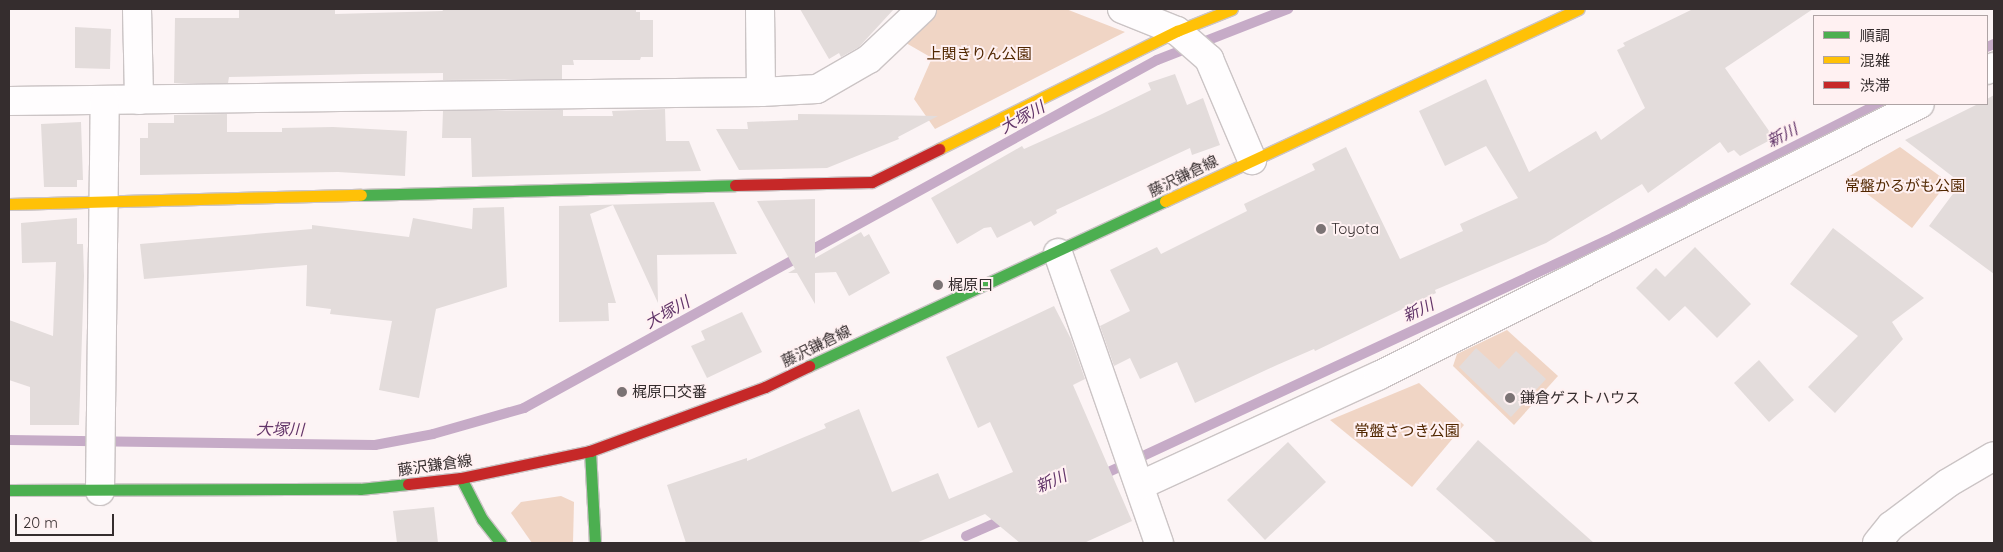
<!DOCTYPE html>
<meta charset="utf-8">
<style>
body{margin:0}
#map{position:relative;width:2003px;height:552px;overflow:hidden;background:#fcf4f5;font-family:Quicksand,"Noto Sans JP",sans-serif}
div>[style]{position:absolute}
.green>*{inset:0;background:#f0d5c5}
.stream>*{height:10px;margin:-5px;padding:0 5px;transform-origin:5px;border-radius:5px;background:#c6abc7}
.building>*{inset:0;background:#e3dcdb}
.roads{filter:drop-shadow(1px 0 #cbc4c5) drop-shadow(-1px 0 #cbc4c5) drop-shadow(0 1px #cbc4c5) drop-shadow(0 -1px #cbc4c5)}
.street>*{height:28px;margin:-14px;padding:0 14px;transform-origin:14px;border-radius:14px;background:#fffdfe}
.fast>*{height:11px;margin:-5.5px;padding:0 5.5px;transform-origin:5.5px;border-radius:5.5px;background:#4caf50}
.slow>*{height:11px;margin:-5.5px;padding:0 5.5px;transform-origin:5.5px;border-radius:5.5px;background:#ffc107}
.jam>*{height:11px;margin:-5.5px;padding:0 5.5px;transform-origin:5.5px;border-radius:5.5px;background:#c62828}
.dots>*{width:14px;height:14px;translate:-50% -50%;box-sizing:border-box;border:2px solid #fff1f2;border-radius:50%}
span{translate:-50% -50%;white-space:nowrap;text-align:center;line-height:1.15;-webkit-text-stroke:4px #fff1f2;paint-order:stroke}
.park-label{font-size:15px;color:#512700}
.street-label{font-size:15px;color:#352d2e}
.poi-label{font-size:15px;color:#352d2e}
.left{translate:0 -50%;text-align:left}
.water-label{font-size:16px;color:#623569;font-style:italic}
.frame{position:absolute;inset:0;border:10px solid #352d2e;pointer-events:none}
.legend{position:absolute;left:1813px;top:15px;width:175px;height:90px;box-sizing:border-box;background:#fff1f2;border:1px solid #aea3a4;margin:0;padding:6px 9px;list-style:none;font-size:15px;color:#352d2e}
.legend li{display:flex;align-items:center;gap:10px;height:25px}
.legend b{width:25px;border:1px solid #aea3a4}
.scale{position:absolute;left:15px;top:514px;width:99px;height:22px;box-sizing:border-box;border:2px solid #352d2e;border-top:0;padding-left:6px;font-size:15px;line-height:18px;white-space:nowrap;color:#352d2e;-webkit-text-stroke:4px #fff1f2;paint-order:stroke}
</style>
<div id="map">
<div class="green">
<div style="clip-path:polygon(938px 9px,1066px 9px,1125px 32px,935px 129px,914px 99px,932px 58px,906px 43px)"></div>
<div style="clip-path:polygon(1900px 147px,1948px 182px,1912px 228px,1846px 178px)"></div>
<div style="clip-path:polygon(1507px 330px,1558px 376px,1514px 425px,1453px 366px,1457px 354px)"></div>
<div style="clip-path:polygon(1419px 383px,1464px 425px,1412px 487px,1330px 420px)"></div>
<div style="clip-path:polygon(561px 496px,574px 502px,573px 543px,532px 543px,511px 513px,521px 502px)"></div>
</div>
<div class="stream">
<div style="left:1987px;top:47px;width:8px;rotate:-23deg"></div>
<div style="left:9px;top:440px;width:366px;rotate:0.8deg"></div>
<div style="left:375px;top:445px;width:59px;rotate:-10.7deg"></div>
<div style="left:433px;top:434px;width:95px;rotate:-15.9deg"></div>
<div style="left:524px;top:408px;width:722px;rotate:-28.8deg"></div>
<div style="left:1157px;top:60px;width:141px;rotate:-21.3deg"></div>
<div style="left:1100px;top:476px;width:567px;rotate:-24.94deg"></div>
<div style="left:1614px;top:237px;width:296px;rotate:-26.7deg"></div>
<div style="left:966px;top:536px;width:45px;rotate:-23.7deg"></div>
</div>
<div class="building">
<div style="clip-path:polygon(239px 9px,335px 9px,335px 14px,443px 11px,442px 9px,636px 9px,636px 12px,640px 12px,640px 20px,653px 20px,653px 57px,641px 57px,640px 60px,573px 60px,574px 65px,562px 65px,562px 79px,443px 80px,443px 73px,364px 74px,229px 77px,228px 83px,174px 83px,175px 18px,239px 18px)"></div>
<div style="clip-path:polygon(800px 9px,894px 9px,859px 47px,841px 57px,839px 53px,829px 59px)"></div>
<div style="clip-path:polygon(1693px 9px,1813px 9px,1725px 68px,1774px 138px,1740px 156px,1734px 150px,1728px 153px,1720px 142px,1648px 193px,1642px 184px,1546px 243px,1435px 290px,1436px 293px,1315px 351px,1314px 349px,1277px 365px,1195px 403px,1177px 362px,1140px 379px,1130px 358px,1114px 366px,1100px 326px,1130px 311px,1110px 270px,1157px 247px,1161px 254px,1247px 211px,1244px 204px,1315px 170px,1312px 164px,1346px 147px,1400px 259px,1463px 231px,1460px 224px,1518px 198px,1486px 146px,1445px 166px,1419px 111px,1486px 79px,1529px 172px,1596px 131px,1601px 140px,1645px 108px,1617px 50px,1625px 46px,1623px 43px)"></div>
<div style="clip-path:polygon(75px 27px,111px 29px,110px 69px,75px 68px)"></div>
<div style="clip-path:polygon(1175px 74px,1187px 105px,1203px 98px,1220px 145px,1192px 155px,1190px 148px,1056px 210px,1057px 213px,1034px 226px,1031px 221px,997px 238px,991px 227px,984px 228px,957px 244px,931px 198px,1022px 146px,1024px 149px,1100px 115px,1151px 90px,1148px 83px)"></div>
<div style="clip-path:polygon(1994px 95px,1994px 274px,1929px 226px,1961px 183px,1905px 140px,1978px 104px,1987px 104px,1987px 99px)"></div>
<div style="clip-path:polygon(665px 109px,666px 141px,689px 141px,701px 171px,472px 177px,471px 138px,442px 138px,443px 111px,563px 110px,563px 116px,613px 116px,612px 111px)"></div>
<div style="clip-path:polygon(227px 114px,227px 132px,282px 132px,282px 128px,333px 127px,407px 131px,405px 176px,338px 172px,140px 175px,140px 138px,148px 138px,148px 123px,174px 123px,174px 115px)"></div>
<div style="clip-path:polygon(798px 114px,883px 115px,938px 116px,898px 137px,899px 139px,827px 168px,739px 170px,716px 129px,748px 129px,747px 122px,798px 120px)"></div>
<div style="clip-path:polygon(81px 122px,83px 180px,77px 180px,77px 187px,44px 187px,41px 124px)"></div>
<div style="clip-path:polygon(815px 199px,815px 258px,861px 232px,864px 237px,869px 234px,890px 273px,849px 296px,836px 272px,815px 273px,815px 304px,797px 273px,788px 273px,795px 269px,757px 201px)"></div>
<div style="clip-path:polygon(714px 202px,737px 254px,657px 255px,658px 303px,613px 205px,590px 214px,616px 303px,608px 303px,609px 321px,559px 322px,559px 206px)"></div>
<div style="clip-path:polygon(504px 207px,507px 287px,436px 309px,419px 398px,379px 390px,392px 321px,330px 314px,331px 309px,306px 306px,307px 265px,144px 279px,140px 244px,312px 229px,312px 225px,409px 237px,413px 218px,472px 229px,473px 208px)"></div>
<div style="clip-path:polygon(77px 218px,77px 244px,83px 244px,84px 276px,79px 425px,30px 425px,30px 387px,9px 380px,9px 320px,53px 336px,56px 262px,22px 263px,21px 223px)"></div>
<div style="clip-path:polygon(1833px 228px,1924px 298px,1892px 322px,1903px 339px,1835px 413px,1808px 387px,1858px 336px,1790px 284px)"></div>
<div style="clip-path:polygon(1695px 247px,1751px 304px,1717px 338px,1685px 306px,1669px 321px,1636px 288px,1656px 268px,1665px 277px)"></div>
<div style="clip-path:polygon(1054px 306px,1071px 339px,1085px 379px,1073px 385px,1132px 521px,1084px 543px,1020px 543px,985px 514px,916px 543px,686px 543px,667px 485px,747px 458px,747px 461px,826px 428px,824px 424px,859px 409px,892px 492px,938px 473px,949px 499px,1013px 472px,990px 422px,978px 428px,946px 357px)"></div>
<div style="clip-path:polygon(742px 312px,762px 352px,707px 378px,691px 346px,705px 340px,701px 331px)"></div>
<div style="clip-path:polygon(1476px 348px,1499px 369px,1516px 351px,1546px 379px,1511px 417px,1459px 367px)"></div>
<div style="clip-path:polygon(1759px 360px,1794px 400px,1769px 422px,1734px 383px)"></div>
<div style="clip-path:polygon(1478px 440px,1594px 543px,1497px 543px,1436px 489px)"></div>
<div style="clip-path:polygon(1288px 442px,1326px 482px,1265px 540px,1227px 500px)"></div>
<div style="clip-path:polygon(434px 507px,438px 543px,397px 543px,393px 511px)"></div>
</div>
<div class="roads">
<div class="street">
<div style="left:137px;top:9px;width:91px;rotate:88.7deg"></div>
<div style="left:760px;top:9px;width:83px;rotate:89.3deg"></div>
<div style="left:1122px;top:9px;width:59px;rotate:21.8deg"></div>
<div style="left:1177px;top:31px;width:43px;rotate:41.2deg"></div>
<div style="left:1209px;top:59px;width:110px;rotate:66.9deg"></div>
<div style="left:1987px;top:70px;width:8px;rotate:-23deg"></div>
<div style="left:9px;top:101px;width:752px;rotate:-0.69deg"></div>
<div style="left:761px;top:92px;width:56px;rotate:-3.1deg"></div>
<div style="left:817px;top:89px;width:60px;rotate:-30deg"></div>
<div style="left:869px;top:59px;width:73px;rotate:-43.3deg"></div>
<div style="left:1058px;top:253px;width:307px;rotate:70.8deg"></div>
<div style="left:1141px;top:485px;width:261px;rotate:-24.7deg"></div>
<div style="left:1378px;top:376px;width:606px;rotate:-26.65deg"></div>
<div style="left:100px;top:491px;width:390px;rotate:-89.3deg"></div>
<div style="left:1877px;top:543px;width:22px;rotate:-51deg"></div>
<div style="left:1891px;top:526px;width:71px;rotate:-37deg"></div>
<div style="left:1948px;top:483px;width:53px;rotate:-30.4deg"></div>
</div>
<div class="fast">
<div style="left:361px;top:195px;width:374px;rotate:-1.5deg"></div>
<div style="left:809px;top:366px;width:392px;rotate:-24.9deg"></div>
<div style="left:590px;top:451px;width:92px;rotate:86.9deg"></div>
<div style="left:461px;top:478px;width:46px;rotate:62.9deg"></div>
<div style="left:482px;top:519px;width:31px;rotate:52deg"></div>
<div style="left:9px;top:490px;width:351px;rotate:-0.2deg"></div>
<div style="left:360px;top:489px;width:48px;rotate:-5.9deg"></div>
</div>
<div class="slow">
<div style="left:939px;top:149px;width:266px;rotate:-26.4deg"></div>
<div style="left:1177px;top:31px;width:59px;rotate:-21.8deg"></div>
<div style="left:1165px;top:201px;width:456px;rotate:-24.9deg"></div>
<div style="left:9px;top:204px;width:352px;rotate:-1.5deg"></div>
</div>
<div class="jam">
<div style="left:735px;top:185px;width:137px;rotate:-1.3deg"></div>
<div style="left:872px;top:182px;width:75px;rotate:-26.2deg"></div>
<div style="left:408px;top:484px;width:53px;rotate:-6.5deg"></div>
<div style="left:461px;top:478px;width:132px;rotate:-11.8deg"></div>
<div style="left:590px;top:451px;width:186px;rotate:-20.1deg"></div>
<div style="left:765px;top:387px;width:49px;rotate:-25.5deg"></div>
</div>
</div>
<div class="dots">
<div style="left:1321px;top:229px;background:#7b7374"></div>
<div style="left:938px;top:285px;background:#7b7374"></div>
<div style="left:622px;top:392px;background:#7b7374"></div>
<div style="left:1510px;top:398px;background:#7b7374"></div>
</div>
<div class="park-label">
<span style="left:979px;top:54px">上関きりん公園</span>
<span style="left:1905px;top:186px">常盤かるがも公園</span>
<span style="left:1407px;top:431px">常盤さつき公園</span>
</div>
<div class="street-label">
<span style="left:1183px;top:176px;rotate:-26deg">藤沢鎌倉線</span>
<span style="left:816px;top:346px;rotate:-26deg">藤沢鎌倉線</span>
<span style="left:435px;top:465px;rotate:-8deg">藤沢鎌倉線</span>
</div>
<div class="poi-label">
<span class="left" style="left:1331px;top:229px">Toyota</span>
<span class="left" style="left:948px;top:285px">梶原口</span>
<span class="left" style="left:632px;top:392px">梶原口交番</span>
<span class="left" style="left:1520px;top:398px">鎌倉ゲストハウス</span>
</div>
<div class="water-label">
<span style="left:1022px;top:117px;rotate:-29deg">大塚川</span>
<span style="left:1782px;top:135px;rotate:-27deg">新川</span>
<span style="left:1418px;top:310px;rotate:-25deg">新川</span>
<span style="left:667px;top:312px;rotate:-29deg">大塚川</span>
<span style="left:280px;top:429px;rotate:1deg">大塚川</span>
<span style="left:1051px;top:481px;rotate:-24deg">新川</span>
</div>
<div class="frame"></div>
<ul class="legend">
<li><b style="height:6px;background:#4caf50"></b>順調</li>
<li><b style="height:6px;background:#ffc107"></b>混雑</li>
<li><b style="height:6px;background:#c62828"></b>渋滞</li>
</ul>
<div class="scale">20 m</div>
</div>
